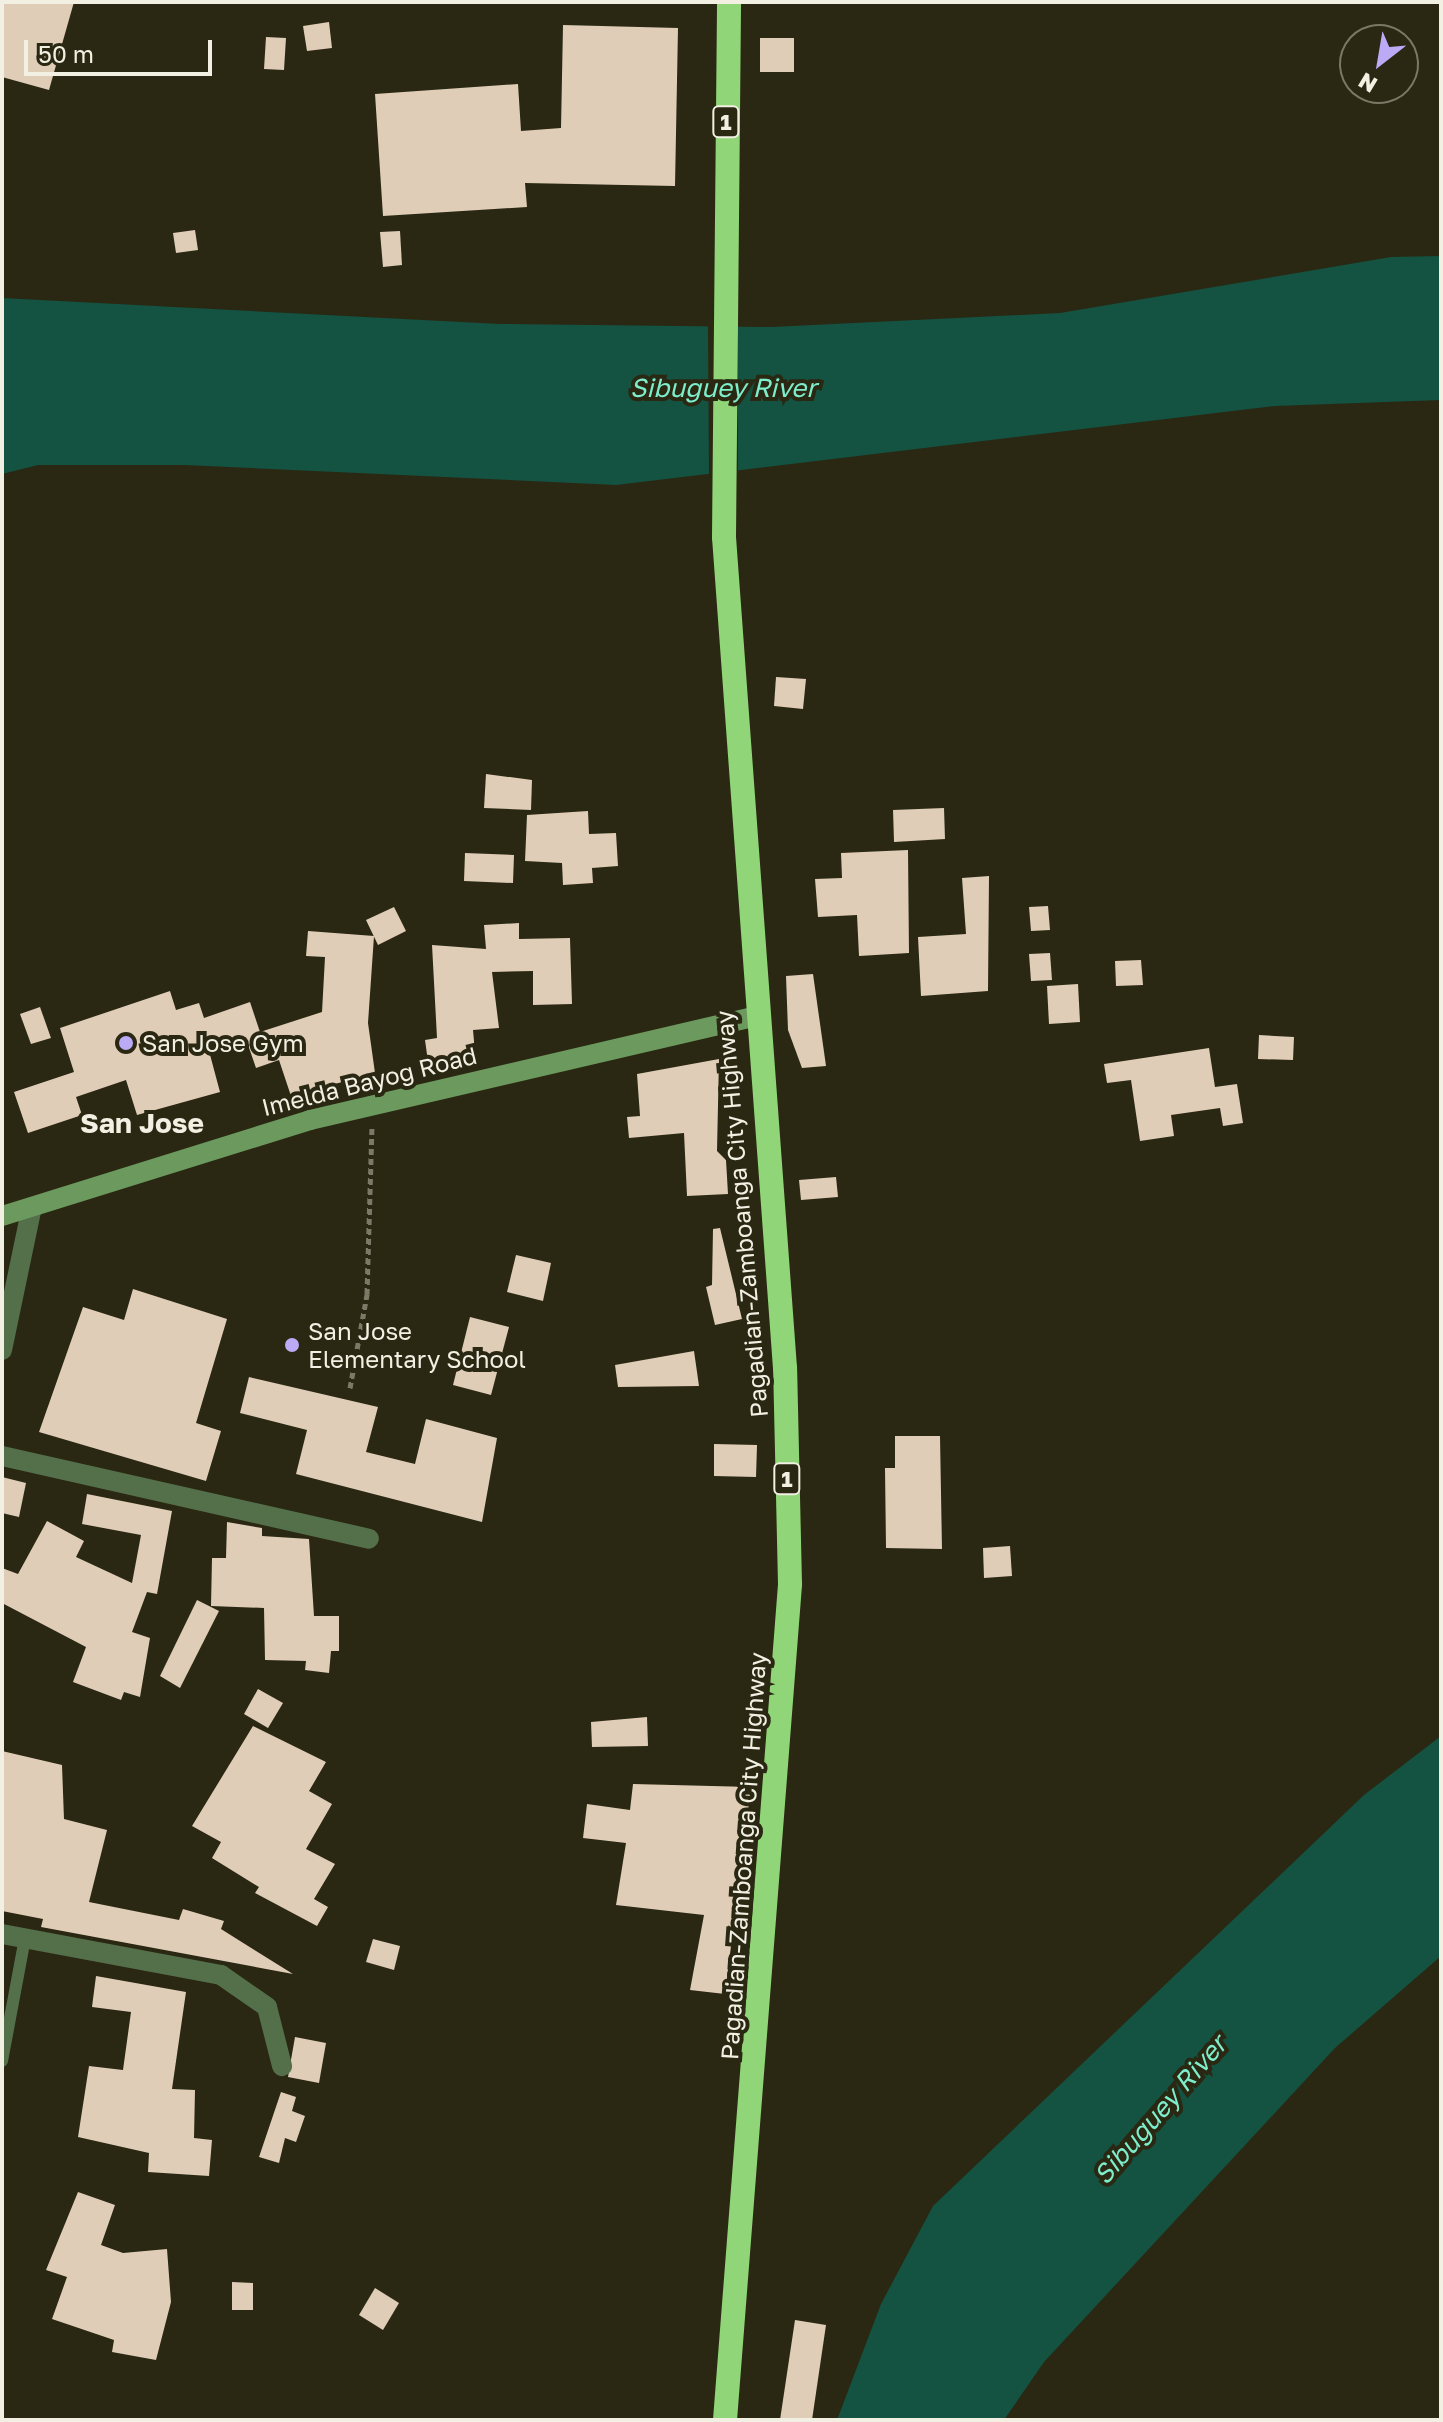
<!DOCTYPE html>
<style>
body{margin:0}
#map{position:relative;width:1443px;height:2422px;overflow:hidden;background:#2a2812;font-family:"Golos Text",sans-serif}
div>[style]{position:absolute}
.water>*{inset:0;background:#145242}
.pier>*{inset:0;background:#2a2812}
.building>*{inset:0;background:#e0cdb8}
.path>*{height:5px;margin-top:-2.5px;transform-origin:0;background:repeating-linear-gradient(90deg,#7b7967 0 6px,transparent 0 10px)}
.lane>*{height:12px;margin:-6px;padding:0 6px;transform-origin:6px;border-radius:6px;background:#54704b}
.street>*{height:20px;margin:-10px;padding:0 10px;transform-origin:10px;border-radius:10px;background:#54704b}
.secondary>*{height:20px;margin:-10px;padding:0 10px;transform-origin:10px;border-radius:10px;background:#6c995d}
.highway>*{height:24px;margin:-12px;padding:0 12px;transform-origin:12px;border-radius:12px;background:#90d577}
.dots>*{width:22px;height:22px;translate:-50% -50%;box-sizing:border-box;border:4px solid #2a2812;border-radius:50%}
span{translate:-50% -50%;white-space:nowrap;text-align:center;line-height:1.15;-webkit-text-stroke:8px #2a2812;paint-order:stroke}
.shield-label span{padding:2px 6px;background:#2a2812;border:2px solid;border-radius:6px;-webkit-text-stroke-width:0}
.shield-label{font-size:22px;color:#f1f0e3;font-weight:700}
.poi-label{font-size:24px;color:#f1f0e3}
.left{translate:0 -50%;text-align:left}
.street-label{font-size:24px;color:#f1f0e3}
.water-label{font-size:26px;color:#7dedcb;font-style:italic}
.quarter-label{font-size:28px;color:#f1f0e3;font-weight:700}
.frame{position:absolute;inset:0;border:4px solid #f1f0e3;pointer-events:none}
.north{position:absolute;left:1339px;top:24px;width:80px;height:80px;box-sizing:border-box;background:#2a2812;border:2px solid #7a7866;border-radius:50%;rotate:211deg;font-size:22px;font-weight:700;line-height:32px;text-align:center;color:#f1f0e3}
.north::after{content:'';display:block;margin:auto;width:28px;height:36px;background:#bbaaf6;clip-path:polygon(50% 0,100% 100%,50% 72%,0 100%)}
.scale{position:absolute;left:24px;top:40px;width:188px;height:36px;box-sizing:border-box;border:4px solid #f1f0e3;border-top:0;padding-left:10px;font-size:24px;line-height:28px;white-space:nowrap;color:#f1f0e3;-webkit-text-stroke:6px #2a2812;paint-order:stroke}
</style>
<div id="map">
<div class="water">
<div style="clip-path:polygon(1441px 256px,1441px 400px,1275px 406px,616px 485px,184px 465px,38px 465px,2px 474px,2px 298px,500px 324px,772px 327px,1060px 313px,1391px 257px)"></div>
<div style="clip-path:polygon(1441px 1736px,1441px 1956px,1335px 2048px,1044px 2362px,1004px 2420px,837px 2420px,881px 2304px,933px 2206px,1364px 1795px)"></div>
</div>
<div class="pier">
<div style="clip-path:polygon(708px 322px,738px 322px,738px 474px,709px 478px)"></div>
</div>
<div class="building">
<div style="clip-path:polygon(2px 2px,74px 2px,49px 90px,2px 77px)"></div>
<div style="clip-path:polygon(329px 22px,332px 48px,307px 51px,303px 26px)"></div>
<div style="clip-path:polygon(563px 25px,678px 28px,675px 186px,525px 183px,527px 207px,383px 216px,375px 94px,518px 84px,521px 131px,561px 128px)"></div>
<div style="clip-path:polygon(266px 37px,286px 38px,284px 70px,264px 69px)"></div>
<div style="clip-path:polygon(760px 38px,794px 38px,794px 72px,760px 72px)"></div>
<div style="clip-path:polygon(195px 230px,198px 250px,176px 253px,173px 233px)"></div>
<div style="clip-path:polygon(400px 231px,402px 265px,383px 267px,380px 232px)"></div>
<div style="clip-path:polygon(776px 677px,806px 679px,803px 709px,774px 706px)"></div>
<div style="clip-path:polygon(486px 774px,532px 780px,531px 810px,484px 808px)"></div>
<div style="clip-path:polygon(944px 808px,945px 839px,894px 842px,893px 810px)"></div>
<div style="clip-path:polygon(588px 811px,589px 834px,616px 833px,618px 866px,592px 868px,593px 883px,563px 885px,562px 863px,525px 861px,527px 815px)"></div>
<div style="clip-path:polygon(908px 850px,909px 953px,859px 956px,857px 915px,818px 917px,815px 879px,842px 878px,841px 853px)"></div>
<div style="clip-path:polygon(465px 853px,514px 855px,513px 883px,464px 881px)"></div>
<div style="clip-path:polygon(989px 876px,988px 991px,921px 996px,918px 937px,966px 934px,962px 878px)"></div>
<div style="clip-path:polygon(1048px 906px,1050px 930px,1031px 931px,1029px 907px)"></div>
<div style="clip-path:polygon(394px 907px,406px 931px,378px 945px,366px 920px)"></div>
<div style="clip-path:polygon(519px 923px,519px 939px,570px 938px,572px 1004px,533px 1005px,533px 971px,492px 972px,499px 1028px,473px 1030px,476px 1063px,429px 1069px,425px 1040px,437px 1038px,432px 945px,486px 949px,484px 925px)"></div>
<div style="clip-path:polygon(308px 931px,374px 936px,368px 1023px,375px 1073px,291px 1096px,279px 1060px,256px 1068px,246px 1039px,209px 1051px,220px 1092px,137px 1115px,126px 1080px,76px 1097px,82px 1115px,28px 1133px,14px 1092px,74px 1072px,60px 1028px,170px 991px,176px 1010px,199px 1003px,204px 1018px,250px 1002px,260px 1032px,322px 1012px,325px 957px,306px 956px)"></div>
<div style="clip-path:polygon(1050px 953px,1052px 980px,1031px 981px,1029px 954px)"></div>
<div style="clip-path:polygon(1141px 960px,1143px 985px,1116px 986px,1115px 961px)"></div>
<div style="clip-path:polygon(813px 974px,826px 1066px,802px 1068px,788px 1030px,786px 976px)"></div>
<div style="clip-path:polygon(1078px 984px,1080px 1022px,1049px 1024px,1047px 986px)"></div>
<div style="clip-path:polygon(40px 1007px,51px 1038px,31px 1044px,20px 1014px)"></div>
<div style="clip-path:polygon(1259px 1035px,1294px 1037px,1293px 1060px,1258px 1059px)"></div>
<div style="clip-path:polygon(1209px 1048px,1215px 1087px,1237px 1084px,1243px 1123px,1223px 1126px,1220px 1108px,1171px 1115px,1174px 1136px,1140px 1141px,1131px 1080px,1107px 1083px,1104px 1064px)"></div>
<div style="clip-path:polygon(719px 1059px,717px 1151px,726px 1160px,728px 1194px,687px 1196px,684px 1133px,629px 1138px,627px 1117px,640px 1116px,637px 1074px)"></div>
<div style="clip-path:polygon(836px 1177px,838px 1197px,801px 1200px,799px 1180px)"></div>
<div style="clip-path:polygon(720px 1228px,742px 1319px,715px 1325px,706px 1287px,712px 1285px,713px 1229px)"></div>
<div style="clip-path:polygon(516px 1255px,551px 1263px,543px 1301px,507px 1292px)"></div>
<div style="clip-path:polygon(133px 1289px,227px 1319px,196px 1423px,221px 1431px,206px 1481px,39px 1432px,83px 1307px,124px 1320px)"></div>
<div style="clip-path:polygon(470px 1317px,509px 1327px,491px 1395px,453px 1385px)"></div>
<div style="clip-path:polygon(694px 1351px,699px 1386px,618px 1387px,615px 1365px)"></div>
<div style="clip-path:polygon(249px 1377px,378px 1407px,366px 1452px,415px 1464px,426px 1419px,497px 1438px,482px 1522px,296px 1474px,307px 1430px,240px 1413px)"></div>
<div style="clip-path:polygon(895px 1436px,940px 1436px,942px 1549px,886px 1548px,885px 1468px,895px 1468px)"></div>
<div style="clip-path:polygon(714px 1444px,757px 1445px,756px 1477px,714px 1476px)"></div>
<div style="clip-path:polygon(2px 1477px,26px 1483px,19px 1517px,2px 1513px)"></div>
<div style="clip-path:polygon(87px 1494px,172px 1511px,157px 1594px,147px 1592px,132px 1632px,150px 1638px,140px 1697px,124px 1692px,121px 1700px,73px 1682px,86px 1647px,2px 1603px,2px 1568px,18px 1574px,47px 1521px,84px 1541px,76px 1557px,132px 1583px,141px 1535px,82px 1524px)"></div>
<div style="clip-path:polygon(227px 1522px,262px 1528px,262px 1536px,309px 1539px,314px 1616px,339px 1616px,339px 1651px,331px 1651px,329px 1673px,305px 1670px,306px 1661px,265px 1660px,264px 1608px,211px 1606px,212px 1558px,226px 1558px)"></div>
<div style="clip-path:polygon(1010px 1546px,1012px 1576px,984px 1578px,983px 1548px)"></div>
<div style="clip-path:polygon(197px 1600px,219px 1611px,180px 1688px,160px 1676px)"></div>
<div style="clip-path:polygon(258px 1689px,283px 1703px,268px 1728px,244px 1714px)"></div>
<div style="clip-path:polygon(647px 1717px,648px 1746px,592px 1747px,591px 1722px)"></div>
<div style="clip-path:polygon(253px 1726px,326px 1762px,309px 1791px,332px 1804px,306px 1849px,335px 1864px,314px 1899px,328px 1907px,317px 1926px,255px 1893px,259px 1887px,212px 1858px,221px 1842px,192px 1826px)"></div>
<div style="clip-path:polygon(2px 1751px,62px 1765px,64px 1819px,107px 1830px,89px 1902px,179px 1920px,183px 1909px,224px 1921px,221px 1929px,293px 1974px,41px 1927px,43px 1919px,2px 1911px)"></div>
<div style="clip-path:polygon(633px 1784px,751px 1787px,725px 1994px,690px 1990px,704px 1915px,616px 1905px,626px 1843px,583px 1838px,587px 1804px,630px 1810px)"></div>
<div style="clip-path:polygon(373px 1939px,400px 1946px,394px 1970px,366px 1962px)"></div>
<div style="clip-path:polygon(96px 1976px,186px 1992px,172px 2089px,195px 2090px,194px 2138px,212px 2140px,209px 2176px,148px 2172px,149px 2153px,78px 2137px,89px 2066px,123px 2070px,131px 2012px,92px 2007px)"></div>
<div style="clip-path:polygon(295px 2037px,326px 2043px,319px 2083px,288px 2077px)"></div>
<div style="clip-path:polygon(281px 2092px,296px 2097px,292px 2111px,305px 2116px,296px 2142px,285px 2138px,279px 2163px,259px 2157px)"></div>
<div style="clip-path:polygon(78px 2192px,115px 2205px,101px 2245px,123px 2253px,167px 2249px,171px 2302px,156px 2360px,112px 2352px,114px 2340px,52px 2319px,67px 2277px,46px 2270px)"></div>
<div style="clip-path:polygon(232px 2282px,253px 2283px,253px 2310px,232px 2310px)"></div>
<div style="clip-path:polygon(375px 2288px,399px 2303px,383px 2330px,359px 2315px)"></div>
<div style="clip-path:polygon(795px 2320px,826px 2325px,812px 2420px,780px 2420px)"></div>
</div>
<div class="path">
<div style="left:350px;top:1388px;width:96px;rotate:-79.7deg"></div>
<div style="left:367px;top:1294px;width:167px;rotate:-88.3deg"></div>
</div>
<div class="lane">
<div style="left:2px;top:2061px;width:125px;rotate:-79.4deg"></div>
</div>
<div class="street">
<div style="left:2px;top:1350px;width:146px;rotate:-78.2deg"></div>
<div style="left:2px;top:1456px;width:376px;rotate:12.7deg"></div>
<div style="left:2px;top:1934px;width:223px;rotate:10.6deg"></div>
<div style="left:221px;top:1975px;width:56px;rotate:34.8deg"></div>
<div style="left:267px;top:2007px;width:61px;rotate:75.7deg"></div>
</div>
<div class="secondary">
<div style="left:2px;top:1216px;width:323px;rotate:-17.3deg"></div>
<div style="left:310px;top:1120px;width:456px;rotate:-13.1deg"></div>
</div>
<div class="highway">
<div style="left:725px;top:2420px;width:839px;rotate:-85.55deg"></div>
<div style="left:790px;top:1584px;width:216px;rotate:-91.3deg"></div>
<div style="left:785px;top:1368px;width:833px;rotate:-94.2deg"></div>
<div style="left:724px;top:537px;width:535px;rotate:-89.46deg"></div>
</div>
<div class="dots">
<div style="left:126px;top:1043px;background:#bbaaf6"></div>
<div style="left:292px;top:1345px;background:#bbaaf6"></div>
</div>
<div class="shield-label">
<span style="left:726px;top:122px">1</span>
<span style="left:787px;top:1479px">1</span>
</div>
<div class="poi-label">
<span class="left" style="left:142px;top:1043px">San Jose Gym</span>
<span class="left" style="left:308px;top:1345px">San Jose<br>Elementary School</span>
</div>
<div class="street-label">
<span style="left:369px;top:1081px;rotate:-14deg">Imelda Bayog Road</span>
<span style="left:741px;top:1214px;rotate:-95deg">Pagadian-Zamboanga City Highway</span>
<span style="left:743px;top:1856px;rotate:-86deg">Pagadian-Zamboanga City Highway</span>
</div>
<div class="water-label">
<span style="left:723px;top:388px">Sibuguey River</span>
<span style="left:1160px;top:2110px;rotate:-49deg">Sibuguey River</span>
</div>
<div class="quarter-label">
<span style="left:142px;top:1123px">San Jose</span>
</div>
<div class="frame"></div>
<div class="north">N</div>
<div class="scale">50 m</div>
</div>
